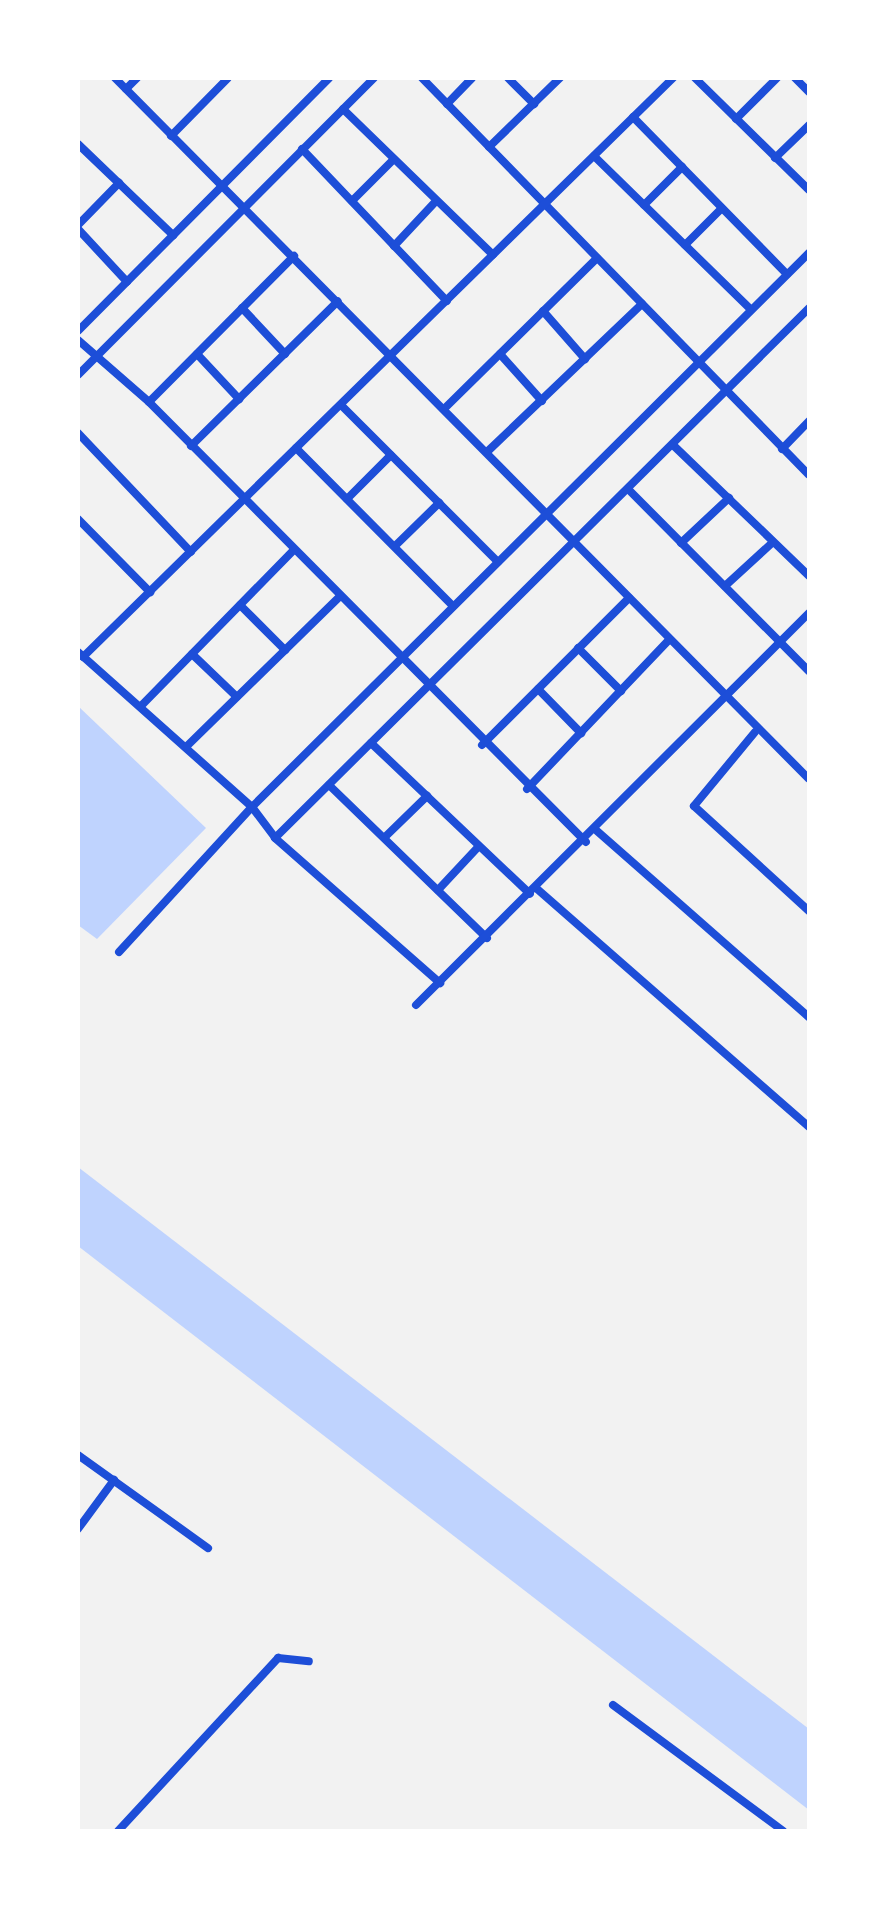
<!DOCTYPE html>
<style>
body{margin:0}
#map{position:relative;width:887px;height:1909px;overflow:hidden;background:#f2f2f2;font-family:"Exo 2",sans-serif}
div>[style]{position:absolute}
.water>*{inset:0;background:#bfd3fe}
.minor>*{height:8px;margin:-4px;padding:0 4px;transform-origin:4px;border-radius:4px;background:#1d4ed8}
span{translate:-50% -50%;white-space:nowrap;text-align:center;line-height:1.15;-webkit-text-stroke:6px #fff;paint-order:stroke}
.frame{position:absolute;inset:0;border:80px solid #fff;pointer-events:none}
</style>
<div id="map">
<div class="water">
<div style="clip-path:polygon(78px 706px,206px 828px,97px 939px,78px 925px)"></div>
<div style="clip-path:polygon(78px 1167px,809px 1729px,809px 1810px,78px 1246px)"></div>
</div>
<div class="minor">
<div style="left:115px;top:78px;width:986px;rotate:45.29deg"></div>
<div style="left:422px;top:78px;width:554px;rotate:45.73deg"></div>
<div style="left:508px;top:78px;width:37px;rotate:45deg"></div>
<div style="left:695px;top:78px;width:160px;rotate:44.5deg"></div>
<div style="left:795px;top:78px;width:20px;rotate:45deg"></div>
<div style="left:126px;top:89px;width:16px;rotate:-45deg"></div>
<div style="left:447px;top:104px;width:36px;rotate:-46deg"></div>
<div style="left:343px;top:109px;width:209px;rotate:44.2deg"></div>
<div style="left:633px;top:117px;width:220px;rotate:45.6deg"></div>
<div style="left:736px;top:119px;width:58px;rotate:-45deg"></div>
<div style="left:171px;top:136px;width:81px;rotate:-45.5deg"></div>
<div style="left:78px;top:144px;width:132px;rotate:43.8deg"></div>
<div style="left:489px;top:147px;width:99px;rotate:-44.2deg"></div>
<div style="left:302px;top:149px;width:210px;rotate:46.4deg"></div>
<div style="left:594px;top:156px;width:219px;rotate:44.4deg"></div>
<div style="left:775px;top:158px;width:47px;rotate:-44.1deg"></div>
<div style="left:352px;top:201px;width:59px;rotate:-45deg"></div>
<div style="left:644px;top:205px;width:54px;rotate:-45deg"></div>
<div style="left:78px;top:225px;width:59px;rotate:-45.7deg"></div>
<div style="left:78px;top:229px;width:72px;rotate:47.2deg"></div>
<div style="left:685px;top:245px;width:52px;rotate:-45deg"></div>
<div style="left:394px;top:246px;width:62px;rotate:-47deg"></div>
<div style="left:242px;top:308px;width:63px;rotate:46.9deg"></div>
<div style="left:543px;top:311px;width:64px;rotate:48.8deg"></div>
<div style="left:78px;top:331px;width:356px;rotate:-45.2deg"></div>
<div style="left:78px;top:340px;width:94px;rotate:41.1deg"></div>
<div style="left:149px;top:402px;width:620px;rotate:45.2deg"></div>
<div style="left:197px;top:354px;width:62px;rotate:47deg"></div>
<div style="left:500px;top:354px;width:63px;rotate:48.2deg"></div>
<div style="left:78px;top:375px;width:419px;rotate:-45.1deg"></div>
<div style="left:149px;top:402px;width:206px;rotate:-45.2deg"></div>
<div style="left:341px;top:405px;width:222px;rotate:45deg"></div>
<div style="left:446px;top:407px;width:212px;rotate:-44.6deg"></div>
<div style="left:78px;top:433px;width:164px;rotate:46.5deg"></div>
<div style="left:673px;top:445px;width:189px;rotate:43.9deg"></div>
<div style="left:191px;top:446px;width:206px;rotate:-44.6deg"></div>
<div style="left:296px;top:448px;width:223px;rotate:45.2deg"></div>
<div style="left:782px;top:449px;width:39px;rotate:-46deg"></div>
<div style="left:488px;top:451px;width:213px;rotate:-43.7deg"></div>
<div style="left:628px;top:489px;width:257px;rotate:45.2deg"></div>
<div style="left:347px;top:499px;width:62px;rotate:-45deg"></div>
<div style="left:78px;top:519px;width:103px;rotate:45.4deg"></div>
<div style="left:681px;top:543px;width:66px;rotate:-43.2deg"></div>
<div style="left:395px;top:546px;width:62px;rotate:-44.3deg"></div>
<div style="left:725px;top:586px;width:65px;rotate:-42.5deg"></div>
<div style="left:240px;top:605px;width:64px;rotate:45deg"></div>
<div style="left:578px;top:648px;width:61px;rotate:45deg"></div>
<div style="left:78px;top:652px;width:233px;rotate:41.7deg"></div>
<div style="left:252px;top:807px;width:786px;rotate:-44.85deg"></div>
<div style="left:192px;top:654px;width:62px;rotate:43.7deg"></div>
<div style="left:83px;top:657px;width:827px;rotate:-44.46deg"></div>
<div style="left:538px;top:689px;width:62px;rotate:45.7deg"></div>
<div style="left:141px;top:706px;width:219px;rotate:-45.6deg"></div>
<div style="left:755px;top:732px;width:96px;rotate:129.5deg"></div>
<div style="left:694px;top:806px;width:156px;rotate:42.4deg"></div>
<div style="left:371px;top:743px;width:219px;rotate:43.5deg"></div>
<div style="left:482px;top:745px;width:208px;rotate:-45deg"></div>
<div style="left:187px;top:746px;width:214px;rotate:-44.4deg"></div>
<div style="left:329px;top:785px;width:220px;rotate:44.1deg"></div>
<div style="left:527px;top:789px;width:206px;rotate:-46.4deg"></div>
<div style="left:597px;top:831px;width:282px;rotate:41.3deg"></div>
<div style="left:385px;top:837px;width:59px;rotate:-44.3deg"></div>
<div style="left:275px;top:838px;width:752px;rotate:-44.78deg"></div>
<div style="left:536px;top:888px;width:363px;rotate:41.2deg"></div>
<div style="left:438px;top:890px;width:60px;rotate:-47deg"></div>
<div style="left:119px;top:952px;width:197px;rotate:-47.5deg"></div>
<div style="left:252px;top:807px;width:39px;rotate:53deg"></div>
<div style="left:275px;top:838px;width:220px;rotate:41.3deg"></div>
<div style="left:416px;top:1005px;width:555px;rotate:-44.93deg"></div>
<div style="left:78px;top:1455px;width:160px;rotate:35.6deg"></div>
<div style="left:78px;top:1529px;width:61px;rotate:-53.7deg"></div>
<div style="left:613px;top:1705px;width:212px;rotate:36.5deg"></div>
<div style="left:118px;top:1831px;width:236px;rotate:-47.2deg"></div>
<div style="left:278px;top:1658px;width:31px;rotate:6deg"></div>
</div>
<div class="frame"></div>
</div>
